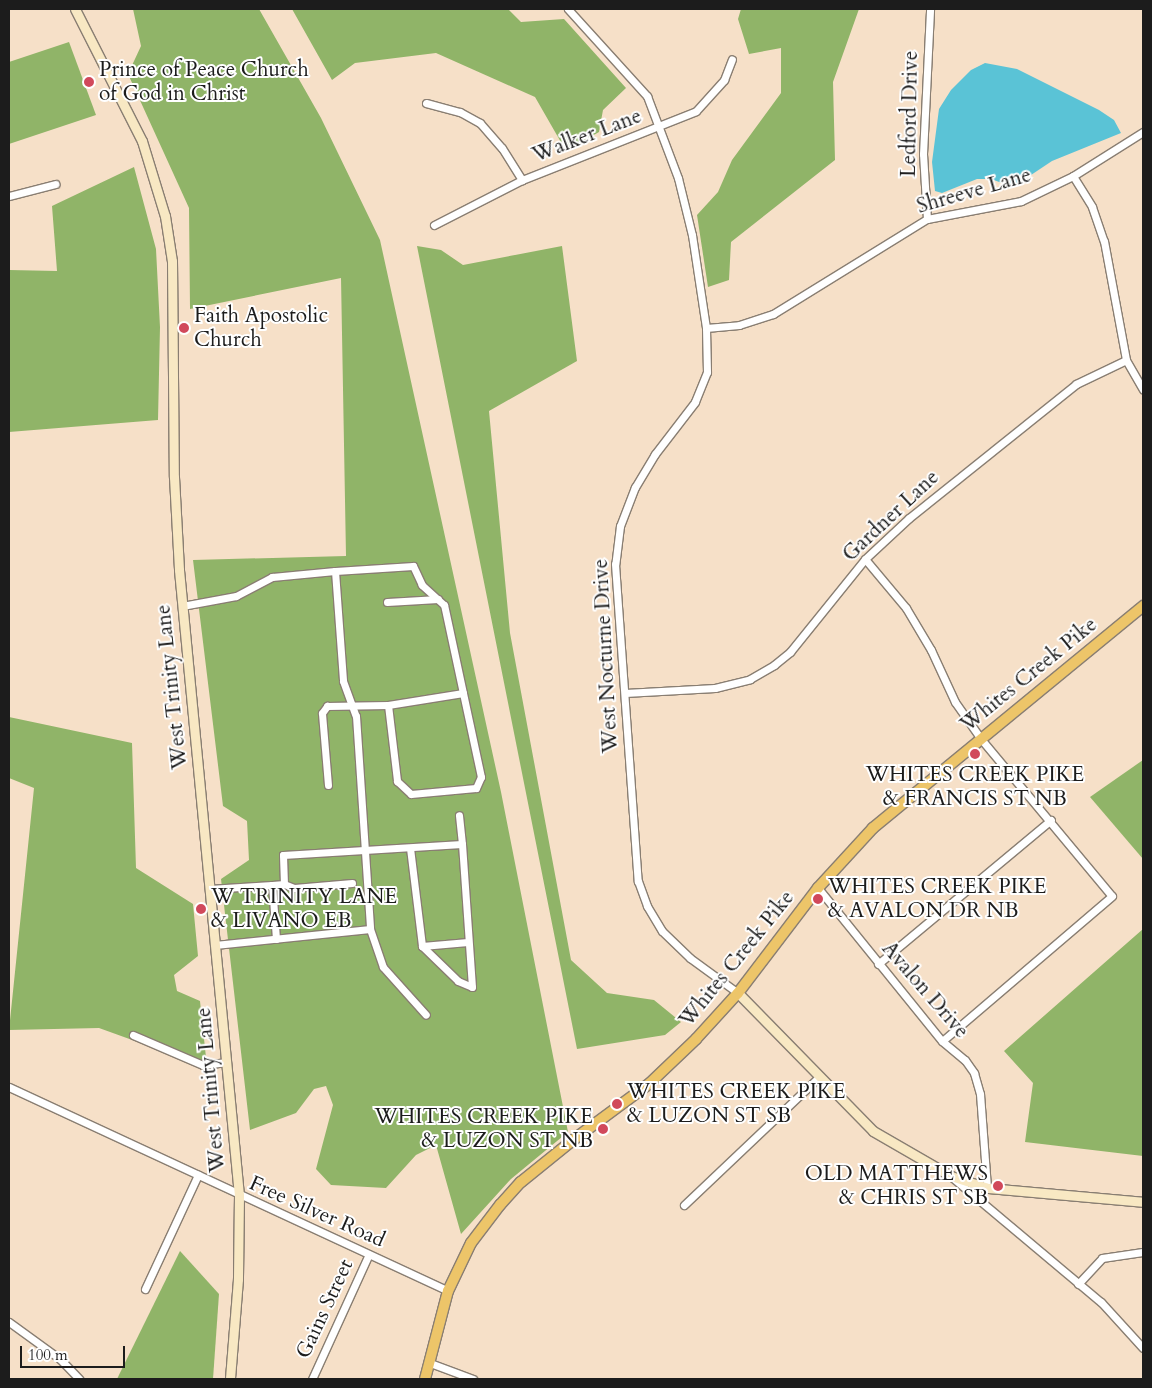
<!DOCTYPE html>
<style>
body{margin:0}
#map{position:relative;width:1152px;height:1388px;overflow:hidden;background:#f6e0c8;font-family:Cardo,serif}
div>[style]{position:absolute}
.forest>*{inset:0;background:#90b468}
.water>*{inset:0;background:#5ac3d6}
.roads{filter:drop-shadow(1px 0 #897e72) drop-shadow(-1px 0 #897e72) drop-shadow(0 1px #897e72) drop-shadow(0 -1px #897e72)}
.street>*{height:7px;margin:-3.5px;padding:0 3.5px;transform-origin:3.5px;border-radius:3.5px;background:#fff}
.secondary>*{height:9px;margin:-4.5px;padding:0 4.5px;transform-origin:4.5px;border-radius:4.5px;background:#f8e8c3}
.primary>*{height:10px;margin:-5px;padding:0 5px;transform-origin:5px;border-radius:5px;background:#edc569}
.dots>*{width:14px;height:14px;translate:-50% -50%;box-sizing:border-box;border:2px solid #fff;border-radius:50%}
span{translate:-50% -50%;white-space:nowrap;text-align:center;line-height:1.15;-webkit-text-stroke:4px #fff;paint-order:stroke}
.poi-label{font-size:21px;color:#1c1c1c}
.left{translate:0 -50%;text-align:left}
.right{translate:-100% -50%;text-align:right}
.street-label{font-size:21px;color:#1c1c1c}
.frame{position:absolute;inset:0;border:10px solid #1c1c1c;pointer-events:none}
.scale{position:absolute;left:20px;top:1346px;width:105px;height:22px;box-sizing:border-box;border:2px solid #1c1c1c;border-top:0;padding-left:6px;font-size:15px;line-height:18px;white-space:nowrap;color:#1c1c1c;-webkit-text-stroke:4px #fff;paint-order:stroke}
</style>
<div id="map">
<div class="forest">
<div style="clip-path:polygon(133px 9px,259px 9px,321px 118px,380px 240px,501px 792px,568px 1132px,511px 1179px,461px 1234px,436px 1145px,416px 1155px,386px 1188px,331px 1185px,316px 1169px,333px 1105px,326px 1086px,314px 1089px,296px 1113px,250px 1130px,221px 879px,249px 860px,247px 821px,223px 806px,193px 560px,346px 556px,341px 278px,190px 309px,189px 208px,128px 74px,141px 46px)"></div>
<div style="clip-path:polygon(292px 9px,508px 9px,521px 22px,564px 19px,626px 88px,603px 110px,599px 132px,566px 151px,535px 97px,436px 53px,355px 63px,332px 80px)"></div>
<div style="clip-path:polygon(741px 9px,859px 9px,833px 82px,835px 160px,731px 242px,729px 280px,708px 287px,697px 215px,718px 192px,732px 160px,781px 93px,781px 48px,749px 54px,738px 19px)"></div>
<div style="clip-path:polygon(69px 42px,96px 115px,9px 144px,9px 62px)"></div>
<div style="clip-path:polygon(134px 167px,156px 249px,160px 327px,158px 420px,9px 432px,9px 270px,57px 271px,52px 206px)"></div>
<div style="clip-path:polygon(417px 246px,441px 250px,463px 265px,562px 246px,577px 361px,489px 411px,510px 633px,571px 960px,607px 993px,654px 1000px,681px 1022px,665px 1035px,577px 1049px)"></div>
<div style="clip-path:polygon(9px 717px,132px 743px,136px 868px,193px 904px,198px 956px,174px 975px,177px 991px,200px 1001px,207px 1067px,99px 1028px,9px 1030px,34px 788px,9px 778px)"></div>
<div style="clip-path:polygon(1143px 760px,1143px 859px,1090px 797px)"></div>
<div style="clip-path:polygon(1143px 929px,1143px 1156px,1025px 1142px,1033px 1083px,1004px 1051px)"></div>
<div style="clip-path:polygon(180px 1251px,219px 1294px,213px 1379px,117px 1379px)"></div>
</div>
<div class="water">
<div style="clip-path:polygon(985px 63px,1017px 69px,1099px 110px,1114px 120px,1121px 133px,1052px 161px,1013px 187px,991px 179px,977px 179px,942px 193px,935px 191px,932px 162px,939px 109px,951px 90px,971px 70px)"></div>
</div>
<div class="roads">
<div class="street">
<div style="left:568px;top:9px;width:118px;rotate:47.8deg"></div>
<div style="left:647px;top:96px;width:88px;rotate:69.3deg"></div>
<div style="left:678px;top:178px;width:59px;rotate:76.2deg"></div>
<div style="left:692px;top:235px;width:94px;rotate:81.4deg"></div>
<div style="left:706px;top:328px;width:44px;rotate:88.7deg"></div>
<div style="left:707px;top:372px;width:32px;rotate:112deg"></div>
<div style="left:695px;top:402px;width:66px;rotate:127.6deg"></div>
<div style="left:655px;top:454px;width:39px;rotate:121deg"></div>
<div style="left:635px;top:487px;width:42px;rotate:111deg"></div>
<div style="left:620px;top:526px;width:38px;rotate:97deg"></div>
<div style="left:615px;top:564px;width:318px;rotate:85.9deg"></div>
<div style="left:638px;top:881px;width:27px;rotate:70deg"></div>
<div style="left:647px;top:906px;width:29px;rotate:59deg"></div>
<div style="left:662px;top:931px;width:39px;rotate:44deg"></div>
<div style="left:690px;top:958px;width:59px;rotate:36.1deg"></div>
<div style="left:426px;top:103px;width:35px;rotate:15deg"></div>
<div style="left:460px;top:112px;width:23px;rotate:29deg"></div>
<div style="left:480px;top:123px;width:33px;rotate:49deg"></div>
<div style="left:502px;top:148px;width:38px;rotate:58deg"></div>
<div style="left:1073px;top:176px;width:36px;rotate:58deg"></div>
<div style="left:1092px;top:207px;width:36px;rotate:71deg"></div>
<div style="left:1104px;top:241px;width:121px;rotate:79.5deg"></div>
<div style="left:1126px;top:360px;width:34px;rotate:60deg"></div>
<div style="left:9px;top:196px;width:48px;rotate:-14.6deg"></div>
<div style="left:927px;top:219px;width:65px;rotate:-93.5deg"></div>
<div style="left:923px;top:154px;width:145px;rotate:-87.2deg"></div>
<div style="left:434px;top:225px;width:99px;rotate:-27.1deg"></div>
<div style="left:522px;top:180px;width:187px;rotate:-21.6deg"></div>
<div style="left:696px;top:111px;width:42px;rotate:-47.9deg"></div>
<div style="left:724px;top:80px;width:22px;rotate:-69deg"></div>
<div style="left:706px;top:328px;width:33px;rotate:-5deg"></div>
<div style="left:739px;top:325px;width:36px;rotate:-18deg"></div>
<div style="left:773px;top:314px;width:181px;rotate:-31.7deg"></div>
<div style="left:927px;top:219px;width:96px;rotate:-10.8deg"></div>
<div style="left:1021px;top:201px;width:58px;rotate:-25.7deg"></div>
<div style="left:1073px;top:176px;width:83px;rotate:-32.2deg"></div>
<div style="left:865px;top:559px;width:64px;rotate:50.1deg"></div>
<div style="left:906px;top:608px;width:49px;rotate:59.2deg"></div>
<div style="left:931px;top:650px;width:57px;rotate:65.2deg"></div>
<div style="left:955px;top:702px;width:45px;rotate:54.9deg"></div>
<div style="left:981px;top:739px;width:204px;rotate:50.2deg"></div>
<div style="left:1112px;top:896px;width:223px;rotate:139.5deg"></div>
<div style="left:387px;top:602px;width:51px;rotate:-3.4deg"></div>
<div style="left:182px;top:606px;width:55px;rotate:-10.5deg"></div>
<div style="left:236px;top:596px;width:41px;rotate:-27.8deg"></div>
<div style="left:272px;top:577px;width:63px;rotate:-5.4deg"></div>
<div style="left:335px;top:571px;width:110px;rotate:85.8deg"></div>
<div style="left:343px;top:681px;width:37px;rotate:70deg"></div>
<div style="left:356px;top:716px;width:213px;rotate:86.2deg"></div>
<div style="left:370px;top:929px;width:156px;rotate:174.1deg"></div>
<div style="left:625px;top:693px;width:90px;rotate:-3.2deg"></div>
<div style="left:715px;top:688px;width:36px;rotate:-14deg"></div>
<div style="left:750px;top:679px;width:28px;rotate:-30deg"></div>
<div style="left:774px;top:665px;width:21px;rotate:-39deg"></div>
<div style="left:790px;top:652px;width:119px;rotate:-51.1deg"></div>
<div style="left:865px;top:559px;width:60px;rotate:-43deg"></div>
<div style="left:909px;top:518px;width:214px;rotate:-38.7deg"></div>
<div style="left:1076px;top:384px;width:55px;rotate:-25.6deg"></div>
<div style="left:388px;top:705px;width:76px;rotate:-9.1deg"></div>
<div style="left:328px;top:785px;width:72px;rotate:-94.8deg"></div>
<div style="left:322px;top:713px;width:9px;rotate:-54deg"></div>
<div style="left:327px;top:706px;width:61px;rotate:-0.9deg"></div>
<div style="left:388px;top:705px;width:77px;rotate:83.2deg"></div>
<div style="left:397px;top:781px;width:19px;rotate:43deg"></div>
<div style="left:411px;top:794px;width:65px;rotate:-5.3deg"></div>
<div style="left:476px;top:788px;width:12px;rotate:-66deg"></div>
<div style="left:481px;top:777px;width:176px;rotate:-102.1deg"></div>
<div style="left:444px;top:605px;width:30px;rotate:-138deg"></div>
<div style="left:422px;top:585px;width:21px;rotate:-115deg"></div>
<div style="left:413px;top:566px;width:78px;rotate:176.3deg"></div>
<div style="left:410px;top:848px;width:99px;rotate:83deg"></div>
<div style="left:422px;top:946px;width:50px;rotate:44.2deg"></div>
<div style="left:458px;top:981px;width:15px;rotate:23deg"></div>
<div style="left:472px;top:987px;width:143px;rotate:-94deg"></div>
<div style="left:352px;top:883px;width:58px;rotate:175.1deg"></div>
<div style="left:294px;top:888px;width:11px;rotate:-158deg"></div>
<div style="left:284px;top:884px;width:29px;rotate:-92deg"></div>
<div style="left:283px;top:855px;width:179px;rotate:-3.5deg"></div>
<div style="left:462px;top:844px;width:29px;rotate:-96deg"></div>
<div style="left:818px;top:888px;width:197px;rotate:51deg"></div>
<div style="left:942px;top:1041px;width:30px;rotate:40deg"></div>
<div style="left:965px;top:1060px;width:16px;rotate:55deg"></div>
<div style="left:974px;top:1073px;width:22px;rotate:74deg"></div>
<div style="left:980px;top:1094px;width:94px;rotate:85.7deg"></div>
<div style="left:209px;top:889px;width:63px;rotate:-3.6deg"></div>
<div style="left:370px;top:929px;width:40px;rotate:71.1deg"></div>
<div style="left:383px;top:967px;width:64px;rotate:48.1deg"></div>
<div style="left:276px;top:939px;width:54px;rotate:-94.2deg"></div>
<div style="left:272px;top:885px;width:12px;rotate:-5deg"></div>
<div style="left:422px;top:946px;width:46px;rotate:-5deg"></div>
<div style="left:878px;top:964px;width:225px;rotate:-39.8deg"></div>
<div style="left:133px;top:1035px;width:76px;rotate:23.2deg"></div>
<div style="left:203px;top:1065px;width:24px;rotate:-7deg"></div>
<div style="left:9px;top:1087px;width:484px;rotate:24.9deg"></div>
<div style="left:953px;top:1178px;width:193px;rotate:40deg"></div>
<div style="left:1101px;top:1302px;width:62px;rotate:47.6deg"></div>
<div style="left:684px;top:1205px;width:186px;rotate:-43.5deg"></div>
<div style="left:1078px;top:1284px;width:35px;rotate:-47deg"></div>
<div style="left:1102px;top:1258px;width:41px;rotate:-8.3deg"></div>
<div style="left:145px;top:1289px;width:126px;rotate:-65.1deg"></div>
<div style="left:9px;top:1322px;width:63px;rotate:36deg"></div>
<div style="left:60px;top:1359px;width:28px;rotate:46deg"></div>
<div style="left:430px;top:1363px;width:46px;rotate:20.4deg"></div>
<div style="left:312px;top:1379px;width:137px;rotate:-65.5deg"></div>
</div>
<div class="secondary">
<div style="left:75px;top:9px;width:148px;rotate:63.1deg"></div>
<div style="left:142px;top:141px;width:78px;rotate:73deg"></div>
<div style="left:165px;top:216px;width:46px;rotate:81.2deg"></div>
<div style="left:172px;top:261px;width:216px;rotate:89.5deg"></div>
<div style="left:174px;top:477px;width:93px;rotate:86.9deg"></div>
<div style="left:179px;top:570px;width:628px;rotate:84.52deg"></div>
<div style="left:239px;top:1195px;width:84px;rotate:90.7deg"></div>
<div style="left:238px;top:1279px;width:100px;rotate:94.6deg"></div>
<div style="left:738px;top:993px;width:193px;rotate:45.6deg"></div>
<div style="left:873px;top:1131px;width:90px;rotate:30deg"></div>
<div style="left:951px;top:1176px;width:38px;rotate:18deg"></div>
<div style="left:987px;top:1188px;width:157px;rotate:5.1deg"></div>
</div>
<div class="primary">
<div style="left:425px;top:1379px;width:91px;rotate:-75.4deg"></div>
<div style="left:448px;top:1291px;width:53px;rotate:-64.4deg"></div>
<div style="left:471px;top:1243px;width:48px;rotate:-52.7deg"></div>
<div style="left:500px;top:1205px;width:31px;rotate:-48deg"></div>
<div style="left:521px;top:1182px;width:67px;rotate:-38.9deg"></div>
<div style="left:573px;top:1140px;width:96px;rotate:-36.5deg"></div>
<div style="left:650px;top:1083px;width:64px;rotate:-43.7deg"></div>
<div style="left:696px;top:1039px;width:62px;rotate:-47.6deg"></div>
<div style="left:738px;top:993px;width:132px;rotate:-52.7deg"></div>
<div style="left:818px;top:888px;width:81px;rotate:-47.5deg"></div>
<div style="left:873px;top:828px;width:350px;rotate:-39.4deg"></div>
</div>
</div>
<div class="dots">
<div style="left:89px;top:82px;background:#d1495b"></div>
<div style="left:184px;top:328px;background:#d1495b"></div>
<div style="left:975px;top:754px;background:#d1495b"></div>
<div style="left:818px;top:899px;background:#d1495b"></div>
<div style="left:201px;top:909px;background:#d1495b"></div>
<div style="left:617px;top:1104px;background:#d1495b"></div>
<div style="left:603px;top:1129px;background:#d1495b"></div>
<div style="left:998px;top:1186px;background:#d1495b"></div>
</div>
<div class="poi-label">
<span class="left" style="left:99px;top:82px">Prince of Peace Church<br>of God in Christ</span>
<span class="left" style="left:194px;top:328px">Faith Apostolic<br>Church</span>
<span style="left:975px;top:787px">WHITES CREEK PIKE<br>&amp; FRANCIS ST NB</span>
<span class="left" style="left:828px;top:899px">WHITES CREEK PIKE<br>&amp; AVALON DR NB</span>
<span class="left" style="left:211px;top:909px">W TRINITY LANE<br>&amp; LIVANO EB</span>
<span class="left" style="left:627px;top:1104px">WHITES CREEK PIKE<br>&amp; LUZON ST SB</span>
<span class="right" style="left:593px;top:1129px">WHITES CREEK PIKE<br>&amp; LUZON ST NB</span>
<span class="right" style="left:988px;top:1186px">OLD MATTHEWS<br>&amp; CHRIS ST SB</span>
</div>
<div class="street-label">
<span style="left:910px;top:114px;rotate:-89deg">Ledford Drive</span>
<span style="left:587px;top:136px;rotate:-21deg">Walker Lane</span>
<span style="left:974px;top:191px;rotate:-16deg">Shreeve Lane</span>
<span style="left:891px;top:516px;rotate:-43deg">Gardner Lane</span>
<span style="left:606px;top:656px;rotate:-93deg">West Nocturne Drive</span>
<span style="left:1029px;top:675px;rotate:-39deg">Whites Creek Pike</span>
<span style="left:172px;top:687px;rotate:-96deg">West Trinity Lane</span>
<span style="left:737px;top:959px;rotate:-51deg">Whites Creek Pike</span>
<span style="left:925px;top:990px;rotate:49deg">Avalon Drive</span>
<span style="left:211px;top:1090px;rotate:-95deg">West Trinity Lane</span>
<span style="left:317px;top:1212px;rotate:24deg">Free Silver Road</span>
<span style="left:325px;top:1309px;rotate:-65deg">Gains Street</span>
</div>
<div class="frame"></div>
<div class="scale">100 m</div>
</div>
